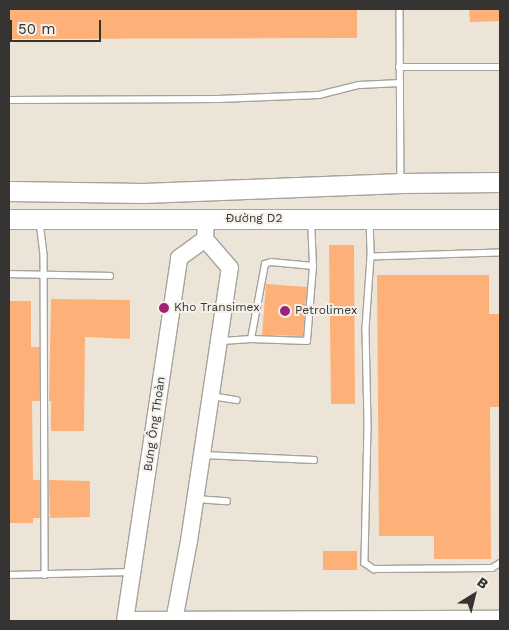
<!DOCTYPE html>
<meta charset="utf-8">
<style>
body{margin:0}
#map{position:relative;width:509px;height:630px;overflow:hidden;background:#f4f0ea;font-family:"Work Sans",sans-serif}
div>[style]{position:absolute}
.built>*{inset:0;background:#ede4d8}
.building>*{inset:0;background:#fdb178}
.roads{filter:drop-shadow(1px 0 #a6a29d) drop-shadow(-1px 0 #a6a29d) drop-shadow(0 1px #a6a29d) drop-shadow(0 -1px #a6a29d)}
.lane>*{height:5.5px;margin:-2.75px;padding:0 2.75px;transform-origin:2.75px;border-radius:2.75px;background:#fff}
.street>*{height:11px;margin:-5.5px;padding:0 5.5px;transform-origin:5.5px;border-radius:5.5px;background:#fff}
.secondary>*{height:16px;margin:-8px;padding:0 8px;transform-origin:8px;border-radius:8px;background:#fff}
.primary>*{height:19px;margin:-9.5px;padding:0 9.5px;transform-origin:9.5px;border-radius:9.5px;background:#fff}
.dots>*{width:14px;height:14px;translate:-50% -50%;box-sizing:border-box;border:2px solid #f4f0ea;border-radius:50%}
span{translate:-50% -50%;white-space:nowrap;text-align:center;line-height:1.15;-webkit-text-stroke:4px #f4f0ea;paint-order:stroke}
.street-label{font-size:12px;color:#353432}
.poi-label{font-size:12px;color:#353432}
.left{translate:0 -50%;text-align:left}
.frame{position:absolute;inset:0;border:10px solid #353432;pointer-events:none}
.north{position:absolute;left:449px;top:570px;width:50px;height:50px;-webkit-text-stroke:4px #f4f0ea;paint-order:stroke;rotate:36deg;font-size:14px;font-weight:700;line-height:20px;text-align:center;color:#353432}
.north::after{content:'';display:block;margin:auto;width:18px;height:22px;background:#353432;clip-path:polygon(50% 0,100% 100%,50% 72%,0 100%)}
.scale{position:absolute;left:10px;top:20px;width:91px;height:22px;box-sizing:border-box;border:2px solid #353432;border-top:0;padding-left:6px;font-size:15px;line-height:18px;white-space:nowrap;color:#353432;-webkit-text-stroke:4px #f4f0ea;paint-order:stroke}
</style>
<div id="map">
<div class="built">
<div style="clip-path:polygon(9px 9px,500px 9px,500px 621px,9px 621px)"></div>
</div>
<div class="building">
<div style="clip-path:polygon(9px 9px,357px 9px,357px 38px,9px 39px)"></div>
<div style="clip-path:polygon(469px 9px,500px 9px,500px 21px,470px 22px)"></div>
<div style="clip-path:polygon(329px 245px,354px 245px,355px 404px,331px 404px)"></div>
<div style="clip-path:polygon(377px 275px,489px 275px,489px 314px,500px 314px,500px 407px,490px 407px,491px 559px,434px 559px,434px 536px,379px 536px)"></div>
<div style="clip-path:polygon(266px 284px,307px 287px,303px 336px,262px 335px)"></div>
<div style="clip-path:polygon(51px 299px,130px 300px,130px 339px,85px 337px,84px 431px,51px 431px,51px 401px,49px 401px)"></div>
<div style="clip-path:polygon(9px 301px,31px 301px,31px 347px,40px 347px,40px 401px,32px 401px,33px 480px,40px 480px,40px 518px,33px 518px,33px 523px,9px 523px)"></div>
<div style="clip-path:polygon(49px 480px,90px 481px,90px 517px,50px 518px)"></div>
<div style="clip-path:polygon(323px 551px,357px 551px,357px 570px,323px 570px)"></div>
</div>
<div class="roads">
<div class="lane">
<div style="left:400px;top:9px;width:170px;rotate:89.7deg"></div>
<div style="left:399px;top:67px;width:101px"></div>
<div style="left:9px;top:100px;width:209px;rotate:-0.3deg"></div>
<div style="left:218px;top:99px;width:101px;rotate:-2.3deg"></div>
<div style="left:319px;top:95px;width:41px;rotate:-14deg"></div>
<div style="left:359px;top:85px;width:41px;rotate:-2.8deg"></div>
<div style="left:370px;top:221px;width:36px;rotate:88deg"></div>
<div style="left:40px;top:222px;width:34px;rotate:83deg"></div>
<div style="left:44px;top:256px;width:319px;rotate:89.8deg"></div>
<div style="left:500px;top:253px;width:129px;rotate:178.2deg"></div>
<div style="left:371px;top:257px;width:72px;rotate:94deg"></div>
<div style="left:366px;top:329px;width:98px;rotate:88.8deg"></div>
<div style="left:368px;top:427px;width:136px;rotate:91.3deg"></div>
<div style="left:365px;top:563px;width:11px;rotate:34deg"></div>
<div style="left:374px;top:569px;width:118px;rotate:-0.5deg"></div>
<div style="left:492px;top:568px;width:9px;rotate:-32deg"></div>
<div style="left:9px;top:274px;width:101px;rotate:1.1deg"></div>
<div style="left:251px;top:339px;width:76px;rotate:-79.4deg"></div>
<div style="left:265px;top:264px;width:6px;rotate:-18deg"></div>
<div style="left:271px;top:262px;width:42px;rotate:5.4deg"></div>
<div style="left:222px;top:341px;width:29px;rotate:-4deg"></div>
<div style="left:251px;top:339px;width:56px;rotate:2deg"></div>
<div style="left:307px;top:341px;width:75px;rotate:-85.4deg"></div>
<div style="left:313px;top:266px;width:45px;rotate:-92.5deg"></div>
<div style="left:211px;top:396px;width:26px;rotate:9deg"></div>
<div style="left:203px;top:455px;width:111px;rotate:2.6deg"></div>
<div style="left:196px;top:499px;width:31px;rotate:4deg"></div>
<div style="left:9px;top:575px;width:122px;rotate:-1.4deg"></div>
</div>
<div class="street">
<div style="left:126px;top:617px;width:374px;rotate:-0.2deg"></div>
</div>
<div class="secondary">
<div style="left:125px;top:621px;width:367px;rotate:-81.5deg"></div>
<div style="left:179px;top:258px;width:32px;rotate:-36deg"></div>
<div style="left:174px;top:621px;width:81px;rotate:-79.4deg"></div>
<div style="left:189px;top:541px;width:276px;rotate:-81.5deg"></div>
<div style="left:230px;top:268px;width:38px;rotate:-131deg"></div>
<div style="left:205px;top:239px;width:20px;rotate:-87deg"></div>
</div>
<div class="primary">
<div style="left:9px;top:191px;width:134px;rotate:0.9deg"></div>
<div style="left:143px;top:193px;width:259px;rotate:-2.2deg"></div>
<div style="left:402px;top:183px;width:98px;rotate:-0.6deg"></div>
<div style="left:9px;top:219px;width:491px"></div>
</div>
</div>
<div class="dots">
<div style="left:164px;top:308px;background:#a02276"></div>
<div style="left:285px;top:311px;background:#a02276"></div>
</div>
<div class="street-label">
<span style="left:254px;top:219px">Đường D2</span>
<span style="left:155px;top:424px;rotate:-82deg">Bưng Ông Thoàn</span>
</div>
<div class="poi-label">
<span class="left" style="left:174px;top:308px">Kho Transimex</span>
<span class="left" style="left:295px;top:311px">Petrolimex</span>
</div>
<div class="frame"></div>
<div class="north">B</div>
<div class="scale">50 m</div>
</div>
